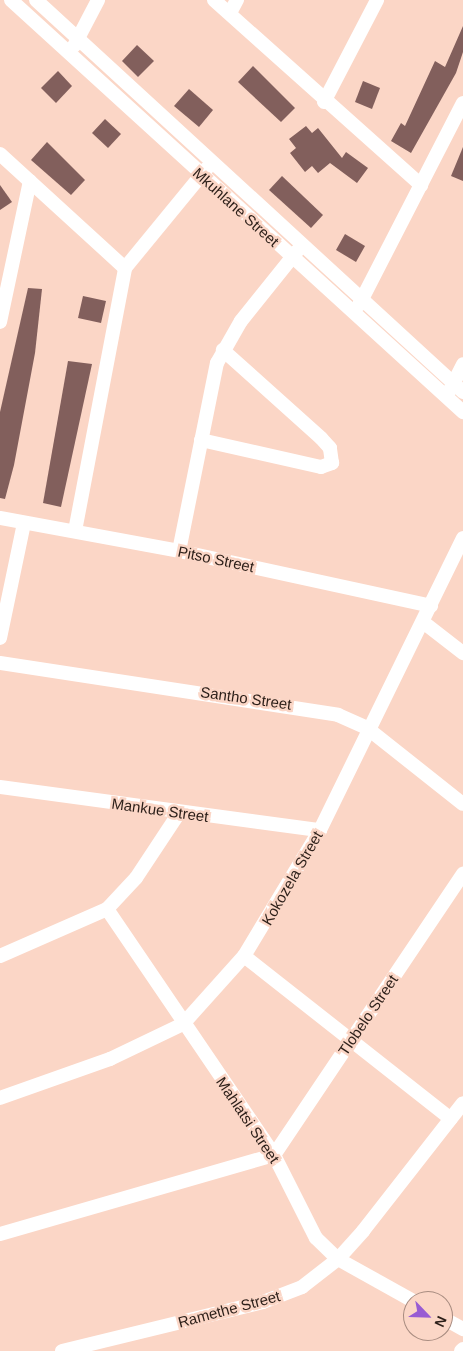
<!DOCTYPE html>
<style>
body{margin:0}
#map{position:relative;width:463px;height:1351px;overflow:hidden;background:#fbd6c6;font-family:Arial,sans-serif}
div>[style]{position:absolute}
.building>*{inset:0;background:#825f5c}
.minor>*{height:14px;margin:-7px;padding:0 7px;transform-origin:7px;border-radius:7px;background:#fff}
span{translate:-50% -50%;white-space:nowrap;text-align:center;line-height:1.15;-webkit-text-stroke:5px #fbd6c6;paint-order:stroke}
.street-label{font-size:15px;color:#2b1e18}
.north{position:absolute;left:403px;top:1291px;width:50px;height:50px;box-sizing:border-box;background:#fbd6c6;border:1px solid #a88c80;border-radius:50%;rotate:114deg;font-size:14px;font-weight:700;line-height:20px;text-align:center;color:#2b1e18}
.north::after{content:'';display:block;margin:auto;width:18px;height:22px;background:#985cd3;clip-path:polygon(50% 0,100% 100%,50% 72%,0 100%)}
</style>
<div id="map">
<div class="building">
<div style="clip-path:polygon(463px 26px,463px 52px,456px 73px,411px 153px,391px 141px,401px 123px,405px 126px,435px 61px,445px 67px)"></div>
<div style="clip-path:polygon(137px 45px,154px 61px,138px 77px,122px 61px)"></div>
<div style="clip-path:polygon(253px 66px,295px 108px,281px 122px,238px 82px)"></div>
<div style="clip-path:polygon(58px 71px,72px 86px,56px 103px,41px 88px)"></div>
<div style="clip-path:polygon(363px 81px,380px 88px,372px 109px,355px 102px)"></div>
<div style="clip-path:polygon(189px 89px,213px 110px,199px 127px,174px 106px)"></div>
<div style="clip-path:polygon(105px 119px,121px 134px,108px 148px,92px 133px)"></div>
<div style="clip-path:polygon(306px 126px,312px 133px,318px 128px,342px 158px,346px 152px,368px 168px,357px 183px,330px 163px,318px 173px,312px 166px,305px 172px,290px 153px,296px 148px,289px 139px)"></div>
<div style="clip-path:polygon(47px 142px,85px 180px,71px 195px,31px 160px)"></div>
<div style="clip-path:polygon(463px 147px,463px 181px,451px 176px)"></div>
<div style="clip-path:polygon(282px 176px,323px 215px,311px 228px,269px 190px)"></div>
<div style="clip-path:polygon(0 185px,12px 202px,0 210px)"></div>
<div style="clip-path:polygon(345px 234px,365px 246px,356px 262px,336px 250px)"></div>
<div style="clip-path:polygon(28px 288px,42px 289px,35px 353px,14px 465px,5px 499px,0 498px,0 412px)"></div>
<div style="clip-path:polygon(83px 296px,106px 301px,101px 323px,78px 318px)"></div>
<div style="clip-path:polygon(68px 361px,92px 364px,61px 507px,43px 503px)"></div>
</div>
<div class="minor">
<div style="left:11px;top:0;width:612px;rotate:42.35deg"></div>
<div style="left:36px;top:0;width:580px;rotate:42.55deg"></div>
<div style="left:214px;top:0;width:278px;rotate:41.8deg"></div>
<div style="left:230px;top:13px;width:15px;rotate:-62deg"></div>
<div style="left:74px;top:46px;width:52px;rotate:-62.4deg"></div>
<div style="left:324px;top:102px;width:115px;rotate:-62.5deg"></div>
<div style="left:0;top:154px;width:169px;rotate:42.4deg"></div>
<div style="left:359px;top:305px;width:227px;rotate:-62.8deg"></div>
<div style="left:0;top:322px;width:144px;rotate:-78deg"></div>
<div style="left:450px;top:390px;width:29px;rotate:-63deg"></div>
<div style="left:201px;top:440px;width:123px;rotate:12.7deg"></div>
<div style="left:321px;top:467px;width:12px;rotate:-20deg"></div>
<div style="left:332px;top:463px;width:15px;rotate:-98deg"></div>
<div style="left:330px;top:448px;width:13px;rotate:-132deg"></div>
<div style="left:321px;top:438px;width:132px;rotate:-138.1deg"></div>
<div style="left:0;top:518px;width:182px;rotate:10.4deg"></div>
<div style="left:179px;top:551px;width:258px;rotate:12.3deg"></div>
<div style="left:75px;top:531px;width:268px;rotate:-79.2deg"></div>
<div style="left:125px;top:268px;width:129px;rotate:-50.6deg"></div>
<div style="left:179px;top:551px;width:192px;rotate:-78.6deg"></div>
<div style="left:217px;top:363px;width:48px;rotate:-60.3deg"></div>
<div style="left:241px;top:321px;width:90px;rotate:-51.3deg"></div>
<div style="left:423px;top:622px;width:51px;rotate:37.8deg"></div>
<div style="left:0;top:638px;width:117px;rotate:-78.2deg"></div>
<div style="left:0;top:663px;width:342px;rotate:8.7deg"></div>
<div style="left:338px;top:715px;width:32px;rotate:24deg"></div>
<div style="left:367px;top:728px;width:122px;rotate:38.4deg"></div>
<div style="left:0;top:787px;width:323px;rotate:7.7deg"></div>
<div style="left:107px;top:909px;width:297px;rotate:55.8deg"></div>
<div style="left:274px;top:1155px;width:93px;rotate:63.2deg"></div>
<div style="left:316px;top:1238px;width:30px;rotate:44deg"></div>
<div style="left:338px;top:1259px;width:86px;rotate:29.2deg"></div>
<div style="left:0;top:956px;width:117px;rotate:-23.7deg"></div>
<div style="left:107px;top:909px;width:42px;rotate:-46.9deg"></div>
<div style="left:136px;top:878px;width:78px;rotate:-56.5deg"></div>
<div style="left:244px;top:956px;width:263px;rotate:38.2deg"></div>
<div style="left:0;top:1098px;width:117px;rotate:-19.5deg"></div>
<div style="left:110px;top:1059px;width:81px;rotate:-25.6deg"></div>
<div style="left:183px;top:1024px;width:91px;rotate:-48.1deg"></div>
<div style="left:244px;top:956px;width:147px;rotate:-58.9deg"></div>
<div style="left:320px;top:830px;width:325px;rotate:-63.9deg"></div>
<div style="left:274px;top:1155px;width:339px;rotate:-56.1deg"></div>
<div style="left:0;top:1234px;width:285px;rotate:-16.1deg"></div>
<div style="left:443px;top:1318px;width:23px;rotate:29deg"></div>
<div style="left:62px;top:1351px;width:207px;rotate:-13.7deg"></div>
<div style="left:263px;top:1302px;width:42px;rotate:-21deg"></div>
<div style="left:302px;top:1287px;width:46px;rotate:-37.9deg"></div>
<div style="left:338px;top:1259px;width:38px;rotate:-48deg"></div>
<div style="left:363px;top:1231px;width:162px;rotate:-52deg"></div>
<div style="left:461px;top:1351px;width:3px;rotate:-45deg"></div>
</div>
<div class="street-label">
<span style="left:236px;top:207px;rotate:42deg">Mkuhlane Street</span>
<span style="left:216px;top:559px;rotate:12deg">Pitso Street</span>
<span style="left:246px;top:698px;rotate:8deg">Santho Street</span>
<span style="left:160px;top:810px;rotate:8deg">Mankue Street</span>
<span style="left:292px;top:878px;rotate:-60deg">Kokozela Street</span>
<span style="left:368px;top:1015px;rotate:-56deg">Tlobelo Street</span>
<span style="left:248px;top:1120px;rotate:56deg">Mahlatsi Street</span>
<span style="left:229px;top:1309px;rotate:-15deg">Ramethe Street</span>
</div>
<div class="north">N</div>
</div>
